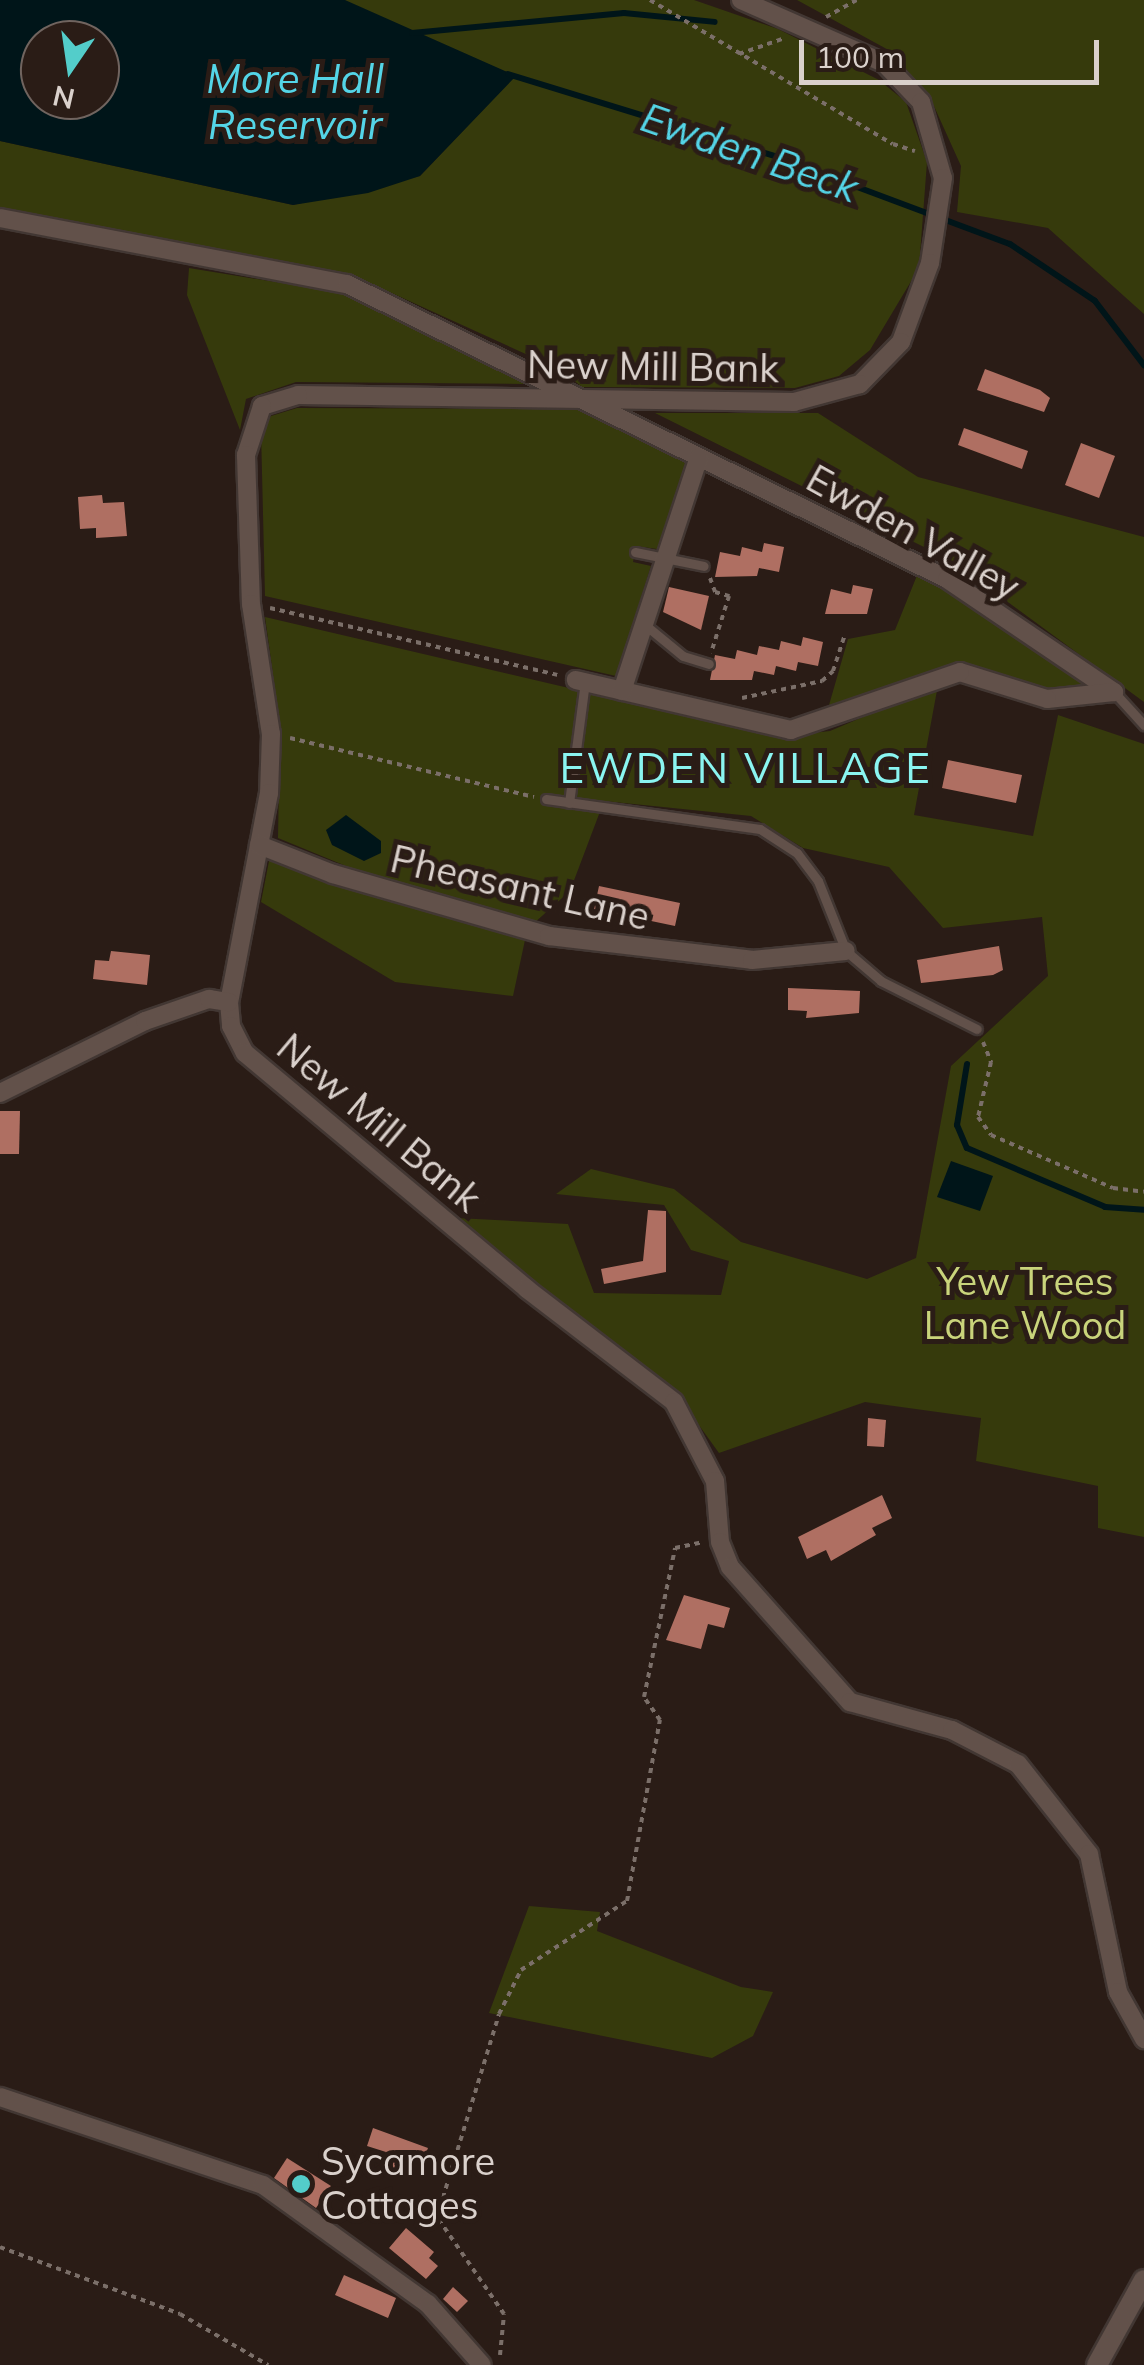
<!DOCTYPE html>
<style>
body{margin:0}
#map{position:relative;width:1144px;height:2365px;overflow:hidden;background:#2a1c16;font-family:Mulish,sans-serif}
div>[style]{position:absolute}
.green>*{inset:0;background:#363a0c}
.water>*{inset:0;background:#001519}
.stream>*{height:6px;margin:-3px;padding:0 3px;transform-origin:3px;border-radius:3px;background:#001519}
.building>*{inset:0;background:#af6f62}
.path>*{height:4px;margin-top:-2px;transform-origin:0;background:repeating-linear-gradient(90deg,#7b6f69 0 5px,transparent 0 10px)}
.roads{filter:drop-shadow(2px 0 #423733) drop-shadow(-2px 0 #423733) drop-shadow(0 2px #423733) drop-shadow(0 -2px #423733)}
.service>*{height:9px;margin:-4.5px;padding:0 4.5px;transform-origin:4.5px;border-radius:4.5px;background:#62514a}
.minor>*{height:18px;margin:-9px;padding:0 9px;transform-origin:9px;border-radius:9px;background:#62514a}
.tertiary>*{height:20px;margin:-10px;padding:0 10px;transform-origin:10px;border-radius:10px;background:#62514a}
.dots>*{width:28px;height:28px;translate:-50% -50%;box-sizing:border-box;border:5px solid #2a1c16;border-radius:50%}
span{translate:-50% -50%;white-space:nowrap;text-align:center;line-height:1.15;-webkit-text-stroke:10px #2a1c16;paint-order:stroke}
.street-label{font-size:38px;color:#dad1cc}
.park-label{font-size:38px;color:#c9d47b}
.poi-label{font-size:38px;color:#dad1cc}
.left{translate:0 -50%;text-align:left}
.water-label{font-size:40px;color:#54d5e7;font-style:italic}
.quarter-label{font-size:42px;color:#8af5f1;letter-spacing:2.5px}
.north{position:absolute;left:20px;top:20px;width:100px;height:100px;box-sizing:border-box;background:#2a1c16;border:2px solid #70645f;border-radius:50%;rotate:193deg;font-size:28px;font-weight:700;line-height:40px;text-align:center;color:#dad1cc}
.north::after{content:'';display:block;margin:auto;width:35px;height:45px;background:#53cdca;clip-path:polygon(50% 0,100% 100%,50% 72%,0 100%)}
.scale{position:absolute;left:799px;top:40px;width:300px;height:45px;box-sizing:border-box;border:5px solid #dad1cc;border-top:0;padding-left:12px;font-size:30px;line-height:35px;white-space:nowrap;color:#dad1cc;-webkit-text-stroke:8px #2a1c16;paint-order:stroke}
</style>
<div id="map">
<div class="green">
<div style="clip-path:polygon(341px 0,694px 0,778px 29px,879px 80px,906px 102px,927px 162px,919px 268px,870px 350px,839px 376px,795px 388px,582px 387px,561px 370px,352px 275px,0 207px,0 141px,293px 205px,420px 176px,515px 76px)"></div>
<div style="clip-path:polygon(797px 0,1144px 0,1144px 314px,1048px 228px,957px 212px,961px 166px,933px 104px,894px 53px)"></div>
<div style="clip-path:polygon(189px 268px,343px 293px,526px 384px,296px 382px,246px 399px,240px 430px,187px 295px)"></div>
<div style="clip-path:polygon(297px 408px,580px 409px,688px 460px,657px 549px,636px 546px,633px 562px,651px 566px,616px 676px,265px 596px,261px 431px,271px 416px)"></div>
<div style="clip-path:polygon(655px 413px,818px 413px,918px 477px,1144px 537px,1144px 702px,952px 561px)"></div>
<div style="clip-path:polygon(918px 573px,946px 587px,1095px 687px,1045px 692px,942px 670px,827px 712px,848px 639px,895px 630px)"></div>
<div style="clip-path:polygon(265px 617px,778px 737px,830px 731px,938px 685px,914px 815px,1033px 836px,1058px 715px,1144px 744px,1144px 1537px,1098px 1528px,1098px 1486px,976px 1461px,981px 1418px,865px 1402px,719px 1453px,680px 1399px,457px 1218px,568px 1224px,594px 1293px,721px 1295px,729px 1261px,691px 1250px,664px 1205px,556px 1194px,591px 1169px,674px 1189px,741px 1242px,867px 1279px,916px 1258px,951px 1066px,1048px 976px,1042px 917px,943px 928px,889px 867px,803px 848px,751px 816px,604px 801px,570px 891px,533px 924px,375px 878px,278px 838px,280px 724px)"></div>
<div style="clip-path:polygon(270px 856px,314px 878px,525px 940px,513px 996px,395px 982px,261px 902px)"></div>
<div style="clip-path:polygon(529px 1906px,600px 1912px,597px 1931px,741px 1987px,773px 1992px,753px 2036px,712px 2058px,489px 2013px)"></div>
</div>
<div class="water">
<div style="clip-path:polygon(evenodd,0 0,345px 0,516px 76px,420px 176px,368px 193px,293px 205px,0 141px,0 0,100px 40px,100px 100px,40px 100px,40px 40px,100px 40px)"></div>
<div style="clip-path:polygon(346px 815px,381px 841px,381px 853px,364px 861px,332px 845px,326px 830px)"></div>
<div style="clip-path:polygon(951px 1161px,993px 1176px,980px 1211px,937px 1197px)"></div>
</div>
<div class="stream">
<div style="left:412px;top:33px;width:213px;rotate:-5.4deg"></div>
<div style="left:624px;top:13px;width:91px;rotate:5.6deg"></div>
<div style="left:508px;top:74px;width:282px;rotate:17.1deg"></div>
<div style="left:777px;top:157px;width:249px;rotate:20.5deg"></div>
<div style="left:1010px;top:244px;width:102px;rotate:33.8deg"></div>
<div style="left:1095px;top:301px;width:81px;rotate:52.6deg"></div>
<div style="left:967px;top:1064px;width:62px;rotate:99.3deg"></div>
<div style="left:957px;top:1125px;width:25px;rotate:67deg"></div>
<div style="left:967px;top:1148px;width:150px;rotate:23.1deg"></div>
<div style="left:1105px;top:1207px;width:39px;rotate:4deg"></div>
</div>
<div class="building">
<div style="clip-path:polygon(985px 369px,1040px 390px,1050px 398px,1044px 412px,977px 390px)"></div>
<div style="clip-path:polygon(964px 428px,1028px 451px,1022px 469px,958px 445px)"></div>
<div style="clip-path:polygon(1081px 443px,1115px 456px,1099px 498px,1065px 485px)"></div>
<div style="clip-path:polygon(102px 495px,103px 503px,124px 502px,127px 536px,96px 538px,96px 528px,80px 529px,78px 497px)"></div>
<div style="clip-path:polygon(764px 543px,784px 547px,779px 572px,759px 568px,757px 576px,715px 577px,720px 552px,740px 556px,742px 547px,762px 552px)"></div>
<div style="clip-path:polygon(853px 585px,873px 589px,867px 614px,825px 614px,831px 589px,851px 594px)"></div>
<div style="clip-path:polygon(669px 587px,709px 596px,701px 630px,663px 612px)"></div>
<div style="clip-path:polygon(803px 637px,823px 642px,818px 666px,798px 662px,796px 671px,776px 666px,774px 675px,754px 671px,752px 680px,710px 680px,715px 655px,735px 659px,737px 650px,757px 655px,759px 646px,779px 650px,781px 641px,801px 646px)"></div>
<div style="clip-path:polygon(948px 760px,1022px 775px,1016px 803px,942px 788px)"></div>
<div style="clip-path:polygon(599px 886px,680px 903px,675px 926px,594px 909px)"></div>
<div style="clip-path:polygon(999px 946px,1003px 970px,993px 975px,921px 983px,917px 960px)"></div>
<div style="clip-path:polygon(111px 951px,150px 955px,147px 985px,93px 979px,95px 960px,109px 961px)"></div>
<div style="clip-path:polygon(788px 988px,860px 991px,859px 1013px,806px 1018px,807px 1011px,788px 1010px)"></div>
<div style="clip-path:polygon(0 1111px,20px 1111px,19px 1154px,0 1154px)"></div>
<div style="clip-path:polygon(648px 1210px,666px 1211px,666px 1272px,604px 1284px,601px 1269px,643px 1261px)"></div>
<div style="clip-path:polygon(868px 1418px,886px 1420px,884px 1447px,867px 1446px)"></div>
<div style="clip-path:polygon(882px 1495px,892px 1518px,872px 1528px,876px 1535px,831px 1561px,826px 1550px,807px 1559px,798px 1537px)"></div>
<div style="clip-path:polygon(684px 1595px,730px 1608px,724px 1628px,708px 1624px,701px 1649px,666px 1640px)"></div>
<div style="clip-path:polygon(373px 2128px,428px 2148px,418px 2174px,398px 2166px,394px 2176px,379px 2171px,386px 2152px,367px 2146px)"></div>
<div style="clip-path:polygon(287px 2158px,331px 2186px,316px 2208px,274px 2178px)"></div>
<div style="clip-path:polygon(406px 2228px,434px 2252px,429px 2258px,438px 2266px,426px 2279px,389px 2248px)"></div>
<div style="clip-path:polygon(344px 2275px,396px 2298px,388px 2318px,335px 2295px)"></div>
<div style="clip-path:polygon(453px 2287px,468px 2301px,457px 2312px,443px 2299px)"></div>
</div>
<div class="path">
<div style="left:650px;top:0;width:282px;rotate:30.7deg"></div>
<div style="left:893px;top:144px;width:23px;rotate:18deg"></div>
<div style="left:826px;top:17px;width:35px;rotate:-29deg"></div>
<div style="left:739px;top:54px;width:46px;rotate:-19.2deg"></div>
<div style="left:710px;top:578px;width:15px;rotate:70deg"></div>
<div style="left:715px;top:592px;width:15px;rotate:16deg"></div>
<div style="left:729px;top:596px;width:60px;rotate:107.5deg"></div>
<div style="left:270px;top:608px;width:295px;rotate:13.1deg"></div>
<div style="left:742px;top:698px;width:82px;rotate:-12deg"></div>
<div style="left:822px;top:681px;width:15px;rotate:-42deg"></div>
<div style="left:833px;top:671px;width:36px;rotate:-72deg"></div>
<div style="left:290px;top:738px;width:251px;rotate:13.6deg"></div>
<div style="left:983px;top:1042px;width:22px;rotate:68deg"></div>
<div style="left:991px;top:1062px;width:57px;rotate:103.3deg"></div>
<div style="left:978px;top:1117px;width:22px;rotate:54deg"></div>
<div style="left:991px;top:1135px;width:133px;rotate:23.5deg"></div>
<div style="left:1113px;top:1188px;width:31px;rotate:7deg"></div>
<div style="left:0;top:2247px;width:192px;rotate:20.4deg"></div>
<div style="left:180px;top:2314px;width:102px;rotate:30.1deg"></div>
<div style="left:500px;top:2355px;width:41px;rotate:-84.4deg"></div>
<div style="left:504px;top:2314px;width:118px;rotate:-124.6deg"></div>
<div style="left:437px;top:2217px;width:212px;rotate:-73deg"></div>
<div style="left:499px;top:2014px;width:49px;rotate:-63.4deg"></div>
<div style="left:521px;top:1970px;width:126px;rotate:-33.1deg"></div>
<div style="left:627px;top:1901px;width:184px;rotate:-79.7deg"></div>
<div style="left:660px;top:1720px;width:28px;rotate:-125deg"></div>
<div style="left:644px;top:1697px;width:152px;rotate:-78.2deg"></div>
<div style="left:675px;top:1548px;width:29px;rotate:-12deg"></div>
</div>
<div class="roads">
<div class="service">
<div style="left:635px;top:552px;width:70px;rotate:11.5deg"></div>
<div style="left:644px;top:624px;width:50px;rotate:39.4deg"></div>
<div style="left:683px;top:656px;width:27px;rotate:17deg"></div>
<div style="left:1114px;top:692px;width:45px;rotate:47.7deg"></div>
<div style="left:546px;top:799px;width:216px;rotate:8deg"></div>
<div style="left:760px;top:829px;width:44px;rotate:33deg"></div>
<div style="left:797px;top:853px;width:35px;rotate:53deg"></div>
<div style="left:818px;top:881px;width:75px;rotate:68.2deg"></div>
<div style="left:846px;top:951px;width:46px;rotate:40.6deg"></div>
<div style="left:881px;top:981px;width:107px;rotate:26.6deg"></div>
<div style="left:569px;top:803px;width:122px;rotate:-82.5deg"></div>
</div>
<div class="minor">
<div style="left:741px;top:0;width:156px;rotate:23.8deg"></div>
<div style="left:884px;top:63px;width:54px;rotate:46.5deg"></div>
<div style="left:921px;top:102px;width:79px;rotate:73.9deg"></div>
<div style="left:943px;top:178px;width:86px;rotate:98.7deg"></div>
<div style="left:930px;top:263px;width:84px;rotate:110.2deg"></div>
<div style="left:901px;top:342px;width:59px;rotate:134.3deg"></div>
<div style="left:860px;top:384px;width:68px;rotate:164.7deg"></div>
<div style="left:794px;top:402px;width:496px;rotate:-179.2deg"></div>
<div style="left:298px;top:395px;width:38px;rotate:163deg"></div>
<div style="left:262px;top:406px;width:52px;rotate:108.1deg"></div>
<div style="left:246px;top:455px;width:149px;rotate:88.1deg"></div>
<div style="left:251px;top:604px;width:132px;rotate:81.3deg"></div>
<div style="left:271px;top:734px;width:59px;rotate:91.9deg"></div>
<div style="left:269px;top:793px;width:213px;rotate:100.8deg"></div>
<div style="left:229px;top:1002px;width:24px;rotate:85deg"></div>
<div style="left:231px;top:1026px;width:30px;rotate:63deg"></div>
<div style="left:245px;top:1053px;width:368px;rotate:39.9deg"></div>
<div style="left:527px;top:1289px;width:185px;rotate:37.5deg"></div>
<div style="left:674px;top:1402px;width:89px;rotate:62.6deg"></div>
<div style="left:715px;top:1481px;width:61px;rotate:85.3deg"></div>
<div style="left:720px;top:1542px;width:27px;rotate:68deg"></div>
<div style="left:730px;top:1567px;width:181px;rotate:48.4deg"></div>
<div style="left:850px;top:1702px;width:106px;rotate:15.4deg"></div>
<div style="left:952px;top:1730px;width:74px;rotate:27.3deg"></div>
<div style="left:1018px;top:1764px;width:115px;rotate:51.7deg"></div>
<div style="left:1089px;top:1854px;width:141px;rotate:78.1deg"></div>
<div style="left:1118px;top:1992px;width:54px;rotate:61deg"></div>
<div style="left:0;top:218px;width:353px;rotate:10.8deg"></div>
<div style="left:347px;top:284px;width:669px;rotate:26.18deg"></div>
<div style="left:947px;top:579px;width:202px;rotate:34.1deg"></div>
<div style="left:1114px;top:692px;width:67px;rotate:174deg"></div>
<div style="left:1047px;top:699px;width:91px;rotate:-162.8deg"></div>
<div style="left:960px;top:672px;width:179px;rotate:161.1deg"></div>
<div style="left:791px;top:730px;width:221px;rotate:-166.9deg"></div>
<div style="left:622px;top:691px;width:246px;rotate:-71.8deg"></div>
<div style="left:259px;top:845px;width:79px;rotate:21.4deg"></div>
<div style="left:333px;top:874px;width:225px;rotate:16deg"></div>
<div style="left:549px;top:936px;width:204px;rotate:6.7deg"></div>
<div style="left:752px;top:960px;width:94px;rotate:-5.5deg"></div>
<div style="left:0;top:1093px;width:162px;rotate:-26.4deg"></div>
<div style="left:145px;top:1021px;width:68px;rotate:-19deg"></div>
<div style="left:209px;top:999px;width:20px;rotate:9deg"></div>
<div style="left:0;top:2097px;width:277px;rotate:18.5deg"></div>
<div style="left:263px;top:2185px;width:203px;rotate:35.8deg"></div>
<div style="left:428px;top:2304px;width:81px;rotate:48.5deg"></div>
</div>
<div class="tertiary">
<div style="left:1097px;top:2365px;width:97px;rotate:-61.1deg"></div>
</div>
</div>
<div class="dots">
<div style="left:301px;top:2184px;background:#53cdca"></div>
</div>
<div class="street-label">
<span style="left:653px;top:367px;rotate:1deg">New Mill Bank</span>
<span style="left:913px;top:533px;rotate:29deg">Ewden Valley</span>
<span style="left:520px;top:888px;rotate:13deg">Pheasant Lane</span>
<span style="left:379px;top:1123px;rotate:40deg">New Mill Bank</span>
</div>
<div class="park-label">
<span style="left:1025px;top:1304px">Yew Trees<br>Lane Wood</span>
</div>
<div class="poi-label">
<span class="left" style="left:321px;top:2184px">Sycamore<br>Cottages</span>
</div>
<div class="water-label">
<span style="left:295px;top:101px">More Hall<br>Reservoir</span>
<span style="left:750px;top:152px;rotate:19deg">Ewden Beck</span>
</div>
<div class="quarter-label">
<span style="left:746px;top:768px">EWDEN VILLAGE</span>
</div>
<div class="north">N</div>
<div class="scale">100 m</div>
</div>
